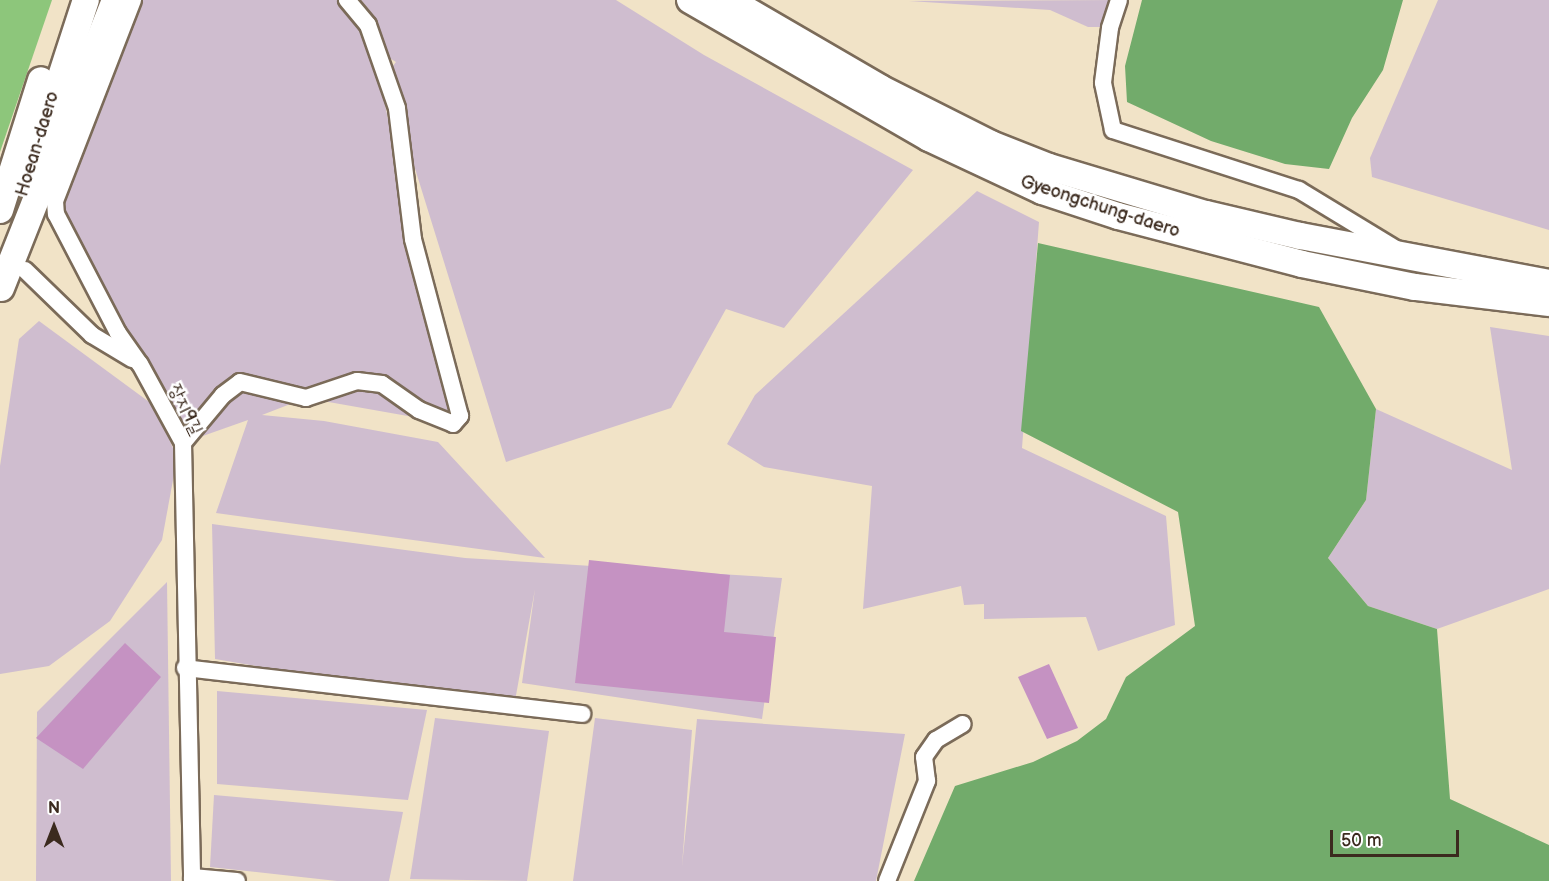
<!DOCTYPE html>
<meta charset="utf-8">
<style>
body{margin:0}
#map{position:relative;width:1549px;height:881px;overflow:hidden;background:#f1e3c7;font-family:"Balsamiq Sans","Poor Story",sans-serif}
div>[style]{position:absolute}
.industrial>*{inset:0;background:#cfbdcf}
.green>*{inset:0;background:#8dc67b}
.forest>*{inset:0;background:#72ab6b}
.building>*{inset:0;background:#c592c2}
.roads{filter:drop-shadow(2px 0 #7b6b59) drop-shadow(-2px 0 #7b6b59) drop-shadow(0 2px #7b6b59) drop-shadow(0 -2px #7b6b59)}
.street>*{height:16px;margin:-8px;padding:0 8px;transform-origin:8px;border-radius:8px;background:#fff}
.primary>*{height:26px;margin:-13px;padding:0 13px;transform-origin:13px;border-radius:13px;background:#fff}
span{translate:-50% -50%;white-space:nowrap;text-align:center;line-height:1.15;-webkit-text-stroke:5px #fff;paint-order:stroke}
.street-label{font-size:18px;color:#3b2a1e}
.north{position:absolute;left:24px;top:797px;width:60px;height:60px;-webkit-text-stroke:4px #fff;paint-order:stroke;rotate:0deg;font-size:16px;font-weight:700;line-height:24px;text-align:center;color:#3b2a1e}
.north::after{content:'';display:block;margin:auto;width:21px;height:27px;background:#3b2a1e;clip-path:polygon(50% 0,100% 100%,50% 72%,0 100%)}
.scale{position:absolute;left:1330px;top:830px;width:129px;height:27px;box-sizing:border-box;border:3px solid #3b2a1e;border-top:0;padding-left:8px;font-size:18px;line-height:21px;white-space:nowrap;color:#3b2a1e;-webkit-text-stroke:4px #fff;paint-order:stroke}
</style>
<div id="map">
<div class="industrial">
<div style="clip-path:polygon(135px 0,339px 0,368px 25px,453px 424px,306px 398px,262px 415px,324px 421px,438px 442px,545px 558px,216px 513px,248px 420px,183px 443px,58px 196px)"></div>
<div style="clip-path:polygon(361px 0,616px 0,704px 55px,913px 170px,784px 328px,726px 309px,671px 408px,506px 462px,386px 75px,396px 62px,388px 57px,370px 11px)"></div>
<div style="clip-path:polygon(1122px 0,1121px 27px,1088px 27px,1050px 10px,909px 1px)"></div>
<div style="clip-path:polygon(1438px 0,1549px 0,1549px 230px,1372px 177px,1370px 158px)"></div>
<div style="clip-path:polygon(977px 191px,1039px 222px,1022px 448px,1166px 516px,1175px 625px,1098px 651px,1086px 617px,984px 619px,984px 604px,964px 605px,961px 586px,863px 609px,872px 486px,764px 467px,727px 444px,755px 395px)"></div>
<div style="clip-path:polygon(39px 321px,156px 407px,177px 458px,162px 540px,110px 621px,49px 666px,0 674px,0 466px,19px 339px)"></div>
<div style="clip-path:polygon(1490px 327px,1549px 336px,1549px 589px,1437px 629px,1368px 606px,1328px 558px,1366px 500px,1376px 409px,1512px 470px)"></div>
<div style="clip-path:polygon(212px 524px,465px 558px,782px 578px,762px 719px,522px 683px,535px 589px,515px 701px,338px 680px,215px 659px)"></div>
<div style="clip-path:polygon(167px 582px,171px 881px,36px 881px,37px 712px)"></div>
<div style="clip-path:polygon(217px 691px,427px 710px,408px 800px,217px 784px)"></div>
<div style="clip-path:polygon(435px 718px,549px 731px,527px 881px,410px 879px)"></div>
<div style="clip-path:polygon(595px 718px,692px 730px,682px 866px,697px 719px,905px 734px,876px 881px,573px 881px)"></div>
<div style="clip-path:polygon(214px 795px,403px 812px,389px 881px,337px 881px,210px 867px)"></div>
</div>
<div class="green">
<div style="clip-path:polygon(0 0,52px 0,0 152px)"></div>
</div>
<div class="forest">
<div style="clip-path:polygon(1142px 0,1403px 0,1383px 70px,1352px 118px,1329px 169px,1285px 164px,1211px 141px,1127px 102px,1125px 66px)"></div>
<div style="clip-path:polygon(1038px 243px,1319px 307px,1376px 409px,1366px 500px,1328px 558px,1368px 606px,1437px 629px,1450px 799px,1549px 845px,1549px 881px,914px 881px,955px 786px,1033px 762px,1077px 741px,1106px 719px,1126px 677px,1195px 626px,1178px 512px,1021px 431px)"></div>
</div>
<div class="building">
<div style="clip-path:polygon(589px 560px,730px 575px,724px 632px,776px 637px,769px 703px,575px 683px)"></div>
<div style="clip-path:polygon(125px 643px,161px 677px,83px 769px,36px 738px)"></div>
<div style="clip-path:polygon(1049px 664px,1078px 728px,1047px 739px,1018px 677px)"></div>
</div>
<div class="roads">
<div class="street">
<div style="left:133px;top:0;width:216px;rotate:111.2deg"></div>
<div style="left:55px;top:201px;width:13px;rotate:86deg"></div>
<div style="left:56px;top:214px;width:134px;rotate:62.5deg"></div>
<div style="left:118px;top:333px;width:38px;rotate:55deg"></div>
<div style="left:140px;top:364px;width:90px;rotate:61.4deg"></div>
<div style="left:183px;top:443px;width:434px;rotate:88.8deg"></div>
<div style="left:1119px;top:0;width:29px;rotate:108deg"></div>
<div style="left:1110px;top:28px;width:55px;rotate:97.3deg"></div>
<div style="left:1103px;top:83px;width:48px;rotate:78deg"></div>
<div style="left:1113px;top:130px;width:195px;rotate:17.9deg"></div>
<div style="left:1299px;top:190px;width:114px;rotate:31.3deg"></div>
<div style="left:25px;top:270px;width:93px;rotate:44.1deg"></div>
<div style="left:92px;top:335px;width:47px;rotate:31deg"></div>
<div style="left:183px;top:443px;width:62px;rotate:-50.2deg"></div>
<div style="left:223px;top:395px;width:21px;rotate:-37deg"></div>
<div style="left:240px;top:382px;width:68px;rotate:13.6deg"></div>
<div style="left:306px;top:398px;width:54px;rotate:-18.4deg"></div>
<div style="left:357px;top:381px;width:25px;rotate:7deg"></div>
<div style="left:382px;top:384px;width:45px;rotate:35.1deg"></div>
<div style="left:419px;top:410px;width:37px;rotate:22deg"></div>
<div style="left:453px;top:424px;width:11px;rotate:-49deg"></div>
<div style="left:460px;top:416px;width:183px;rotate:-104.9deg"></div>
<div style="left:413px;top:239px;width:132px;rotate:-97deg"></div>
<div style="left:397px;top:108px;width:88px;rotate:-109.3deg"></div>
<div style="left:368px;top:25px;width:33px;rotate:-130deg"></div>
<div style="left:185px;top:668px;width:400px;rotate:6.6deg"></div>
<div style="left:192px;top:881px;width:4px;rotate:-90deg"></div>
<div style="left:192px;top:877px;width:45px;rotate:5.1deg"></div>
<div style="left:887px;top:881px;width:108px;rotate:-68.2deg"></div>
<div style="left:927px;top:781px;width:24px;rotate:-97deg"></div>
<div style="left:924px;top:757px;width:21px;rotate:-55deg"></div>
<div style="left:936px;top:740px;width:31px;rotate:-31deg"></div>
</div>
<div class="primary">
<div style="left:690px;top:0;width:276px;rotate:30deg"></div>
<div style="left:929px;top:138px;width:125px;rotate:25.1deg"></div>
<div style="left:1042px;top:191px;width:80px;rotate:18.2deg"></div>
<div style="left:1118px;top:216px;width:190px;rotate:14.6deg"></div>
<div style="left:1302px;top:264px;width:115px;rotate:11.5deg"></div>
<div style="left:1415px;top:287px;width:135px;rotate:6.8deg"></div>
<div style="left:729px;top:0;width:175px;rotate:30.2deg"></div>
<div style="left:880px;top:88px;width:124px;rotate:26.8deg"></div>
<div style="left:991px;top:144px;width:62px;rotate:21.6deg"></div>
<div style="left:1049px;top:167px;width:164px;rotate:16.7deg"></div>
<div style="left:1206px;top:214px;width:97px;rotate:13.2deg"></div>
<div style="left:1300px;top:236px;width:253px;rotate:10.7deg"></div>
<div style="left:28px;top:178px;width:187px;rotate:-72deg"></div>
<div style="left:0;top:210px;width:136px;rotate:-72.5deg"></div>
<div style="left:1px;top:288px;width:310px;rotate:-68.4deg"></div>
</div>
</div>
<div class="street-label">
<span style="left:38px;top:144px;rotate:-73deg">Hoean-daero</span>
<span style="left:1100px;top:207px;rotate:18deg">Gyeongchung-daero</span>
<span style="left:185px;top:410px;rotate:64deg">장지9길</span>
</div>
<div class="north">N</div>
<div class="scale">50 m</div>
</div>
